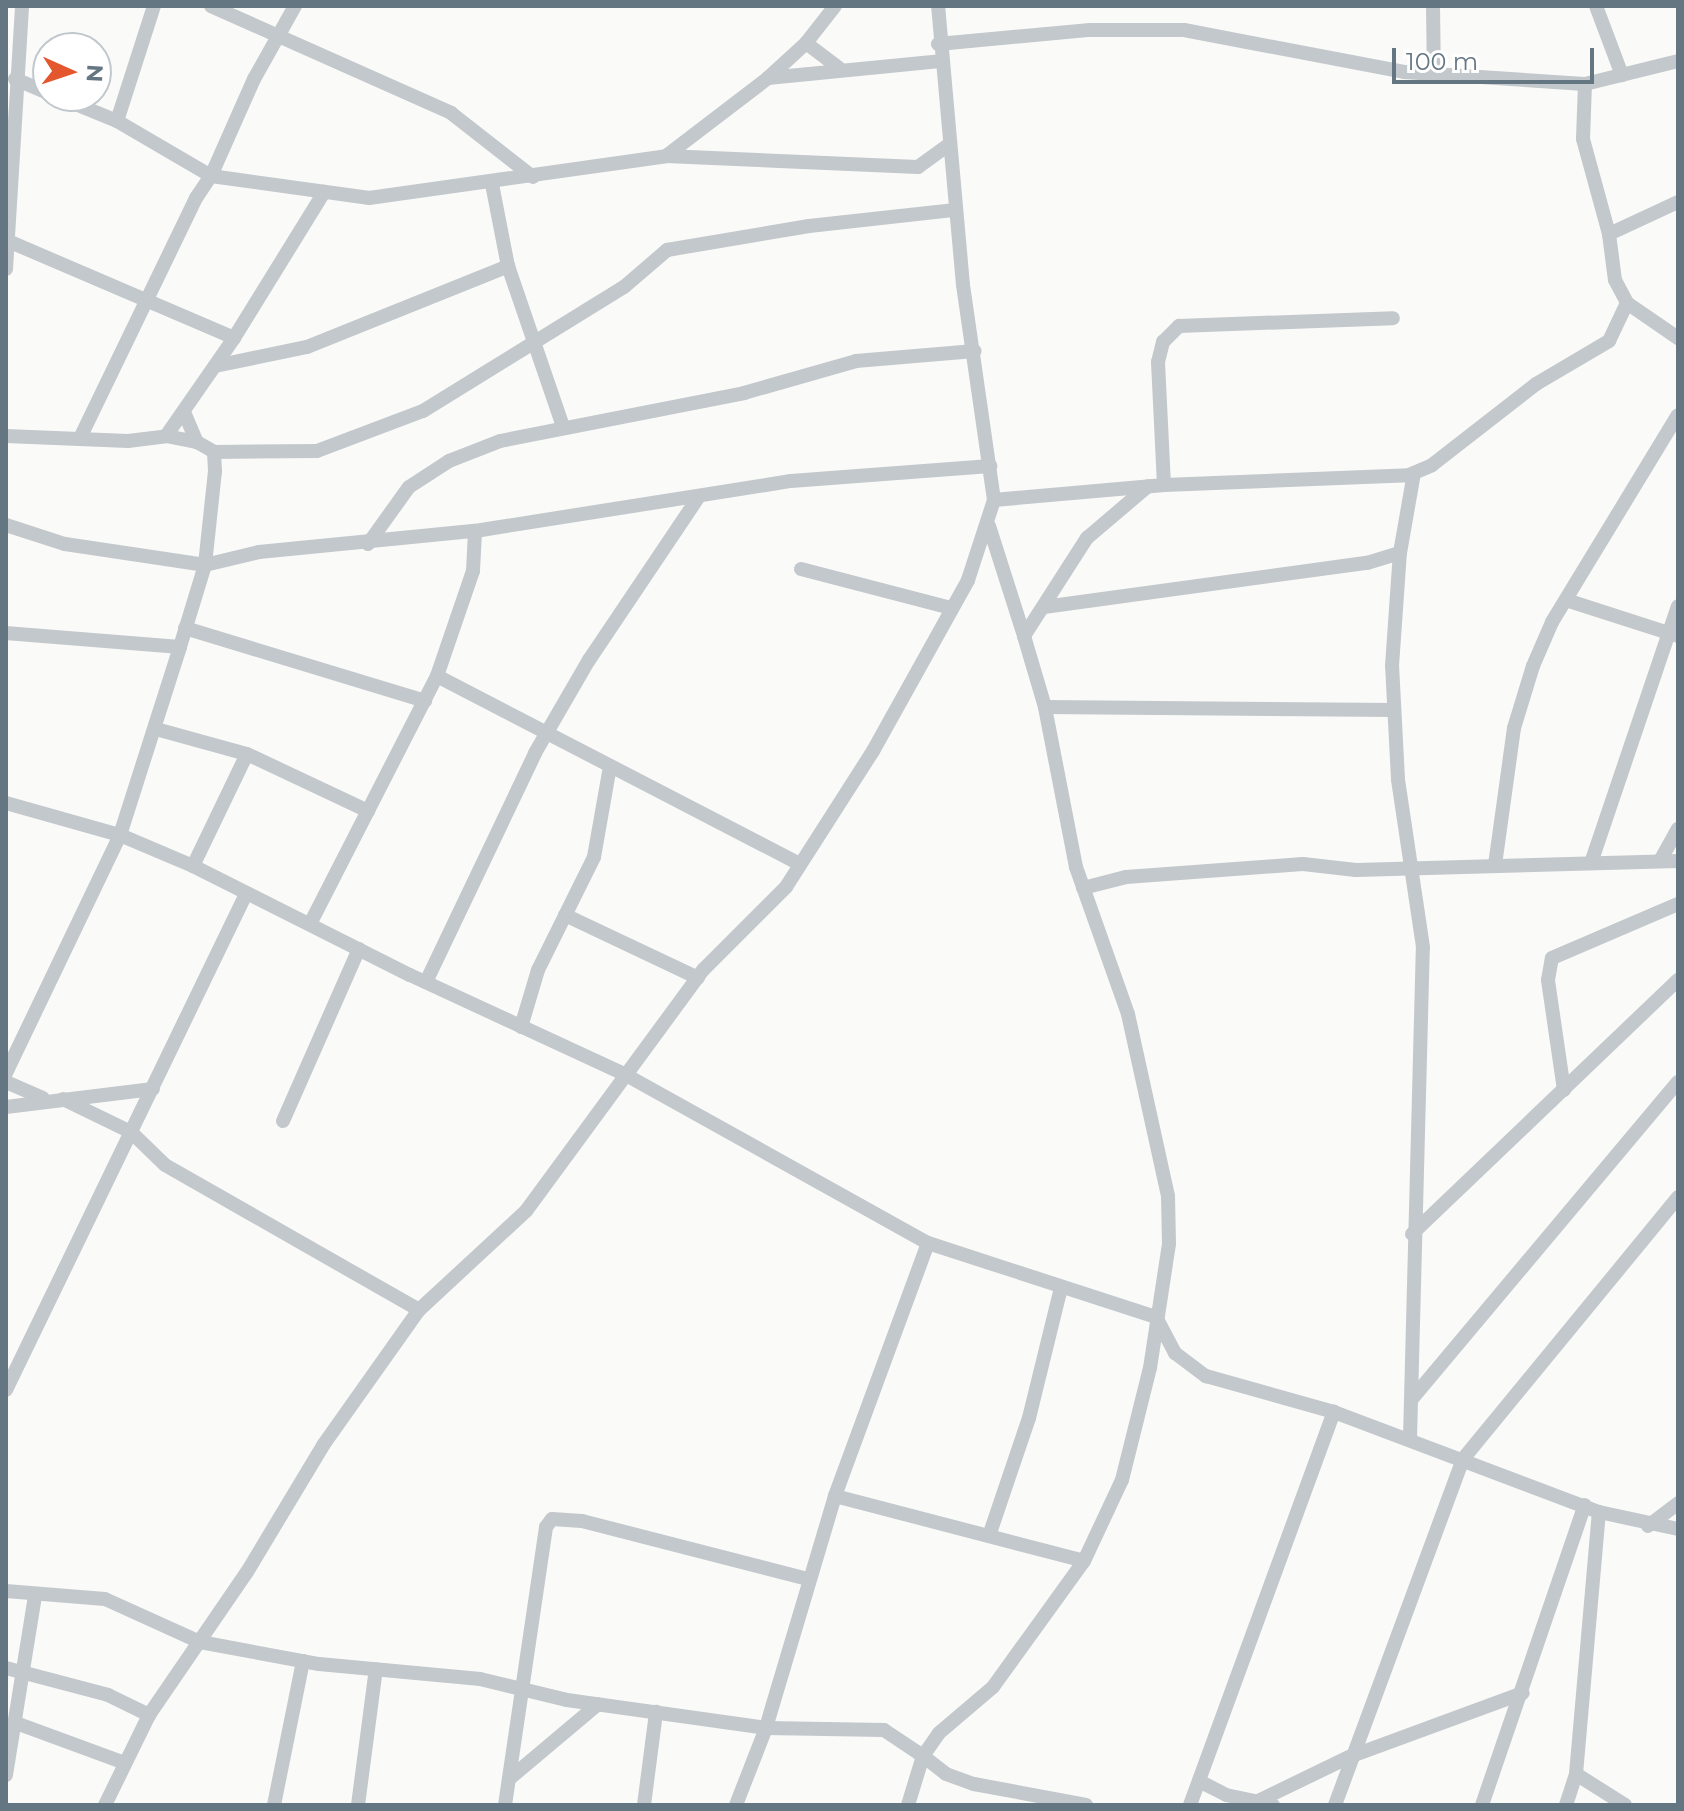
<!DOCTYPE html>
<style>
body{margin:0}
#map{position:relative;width:1684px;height:1811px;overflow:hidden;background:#fafaf8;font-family:Montserrat,sans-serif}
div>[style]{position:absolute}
.street>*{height:14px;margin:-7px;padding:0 7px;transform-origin:7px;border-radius:7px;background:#c3c8cc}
span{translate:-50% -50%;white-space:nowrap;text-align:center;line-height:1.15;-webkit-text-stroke:8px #fff;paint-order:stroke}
.frame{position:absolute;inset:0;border:8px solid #657683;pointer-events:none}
.north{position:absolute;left:32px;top:32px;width:80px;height:80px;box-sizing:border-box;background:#fff;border:2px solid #c1c8cd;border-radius:50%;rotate:93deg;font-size:22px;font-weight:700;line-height:32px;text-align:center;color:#657683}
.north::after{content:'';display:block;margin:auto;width:28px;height:36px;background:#e4572e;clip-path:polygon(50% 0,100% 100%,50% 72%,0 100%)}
.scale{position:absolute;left:1392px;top:48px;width:202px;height:36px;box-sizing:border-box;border:4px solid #657683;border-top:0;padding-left:10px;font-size:24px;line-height:28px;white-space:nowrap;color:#657683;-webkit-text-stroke:6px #fff;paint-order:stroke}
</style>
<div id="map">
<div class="street">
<div style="left:211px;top:6px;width:263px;rotate:24deg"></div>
<div style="left:451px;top:113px;width:104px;rotate:38deg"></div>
<div style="left:1433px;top:6px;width:68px;rotate:89.2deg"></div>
<div style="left:1596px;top:6px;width:74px;rotate:69.4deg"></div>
<div style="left:806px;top:43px;width:41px;rotate:37.1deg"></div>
<div style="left:938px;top:44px;width:153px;rotate:-5.3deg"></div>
<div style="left:1090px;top:30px;width:94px"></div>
<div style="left:1184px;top:30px;width:224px;rotate:10.8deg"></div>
<div style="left:1404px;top:72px;width:181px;rotate:3.8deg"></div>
<div style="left:1585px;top:84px;width:96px;rotate:-13.9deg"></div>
<div style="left:768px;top:78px;width:173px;rotate:-5.6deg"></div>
<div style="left:15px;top:79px;width:36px;rotate:23deg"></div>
<div style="left:1585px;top:84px;width:55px;rotate:92.1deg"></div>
<div style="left:1583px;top:139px;width:98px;rotate:74.7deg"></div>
<div style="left:1609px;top:234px;width:46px;rotate:82.6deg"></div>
<div style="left:1615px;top:280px;width:26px;rotate:62deg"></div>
<div style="left:1627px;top:303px;width:62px;rotate:34.5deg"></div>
<div style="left:56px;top:96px;width:66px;rotate:22.3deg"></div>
<div style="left:117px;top:121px;width:109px;rotate:30.3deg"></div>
<div style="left:211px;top:176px;width:160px;rotate:7.9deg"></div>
<div style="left:369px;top:198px;width:300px;rotate:-8deg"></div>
<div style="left:666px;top:156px;width:128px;rotate:-37.4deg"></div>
<div style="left:768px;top:78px;width:52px;rotate:-42.6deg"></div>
<div style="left:806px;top:43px;width:47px;rotate:-51.9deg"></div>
<div style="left:117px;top:121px;width:121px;rotate:-72.2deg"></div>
<div style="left:666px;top:156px;width:252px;rotate:2.5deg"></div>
<div style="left:918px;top:167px;width:36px;rotate:-36deg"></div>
<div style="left:492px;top:184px;width:84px;rotate:79deg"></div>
<div style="left:508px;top:266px;width:170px;rotate:71.1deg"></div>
<div style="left:1609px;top:234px;width:76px;rotate:-24.9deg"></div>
<div style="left:8px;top:241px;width:246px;rotate:23.2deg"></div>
<div style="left:6px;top:269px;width:263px;rotate:-86.5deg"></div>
<div style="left:215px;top:366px;width:94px;rotate:-11.7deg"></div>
<div style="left:307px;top:347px;width:217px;rotate:-21.9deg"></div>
<div style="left:184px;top:412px;width:33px;rotate:67deg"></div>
<div style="left:6px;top:436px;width:122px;rotate:2.3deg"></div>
<div style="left:128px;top:441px;width:38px;rotate:-7deg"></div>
<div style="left:166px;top:436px;width:32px;rotate:11deg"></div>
<div style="left:197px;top:442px;width:20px;rotate:30deg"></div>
<div style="left:214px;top:452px;width:19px;rotate:87deg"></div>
<div style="left:215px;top:471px;width:95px;rotate:96.1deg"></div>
<div style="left:205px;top:565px;width:86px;rotate:107deg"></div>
<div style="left:180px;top:647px;width:175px;rotate:-175.4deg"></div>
<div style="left:81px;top:436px;width:264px;rotate:-64.2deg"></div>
<div style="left:196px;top:198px;width:27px;rotate:-56deg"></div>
<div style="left:211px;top:176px;width:106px;rotate:-66.1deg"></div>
<div style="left:254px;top:79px;width:84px;rotate:-60.7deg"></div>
<div style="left:166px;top:436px;width:119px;rotate:-55.2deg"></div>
<div style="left:234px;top:338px;width:172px;rotate:-58.3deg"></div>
<div style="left:214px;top:452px;width:103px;rotate:-0.6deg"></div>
<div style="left:317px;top:451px;width:113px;rotate:-20.7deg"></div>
<div style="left:423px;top:411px;width:236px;rotate:-31.7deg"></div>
<div style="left:624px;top:287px;width:57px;rotate:-40.7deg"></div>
<div style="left:667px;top:250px;width:144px;rotate:-9.6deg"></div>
<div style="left:809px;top:226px;width:147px;rotate:-6.3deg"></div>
<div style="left:1164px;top:485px;width:123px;rotate:-92.8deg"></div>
<div style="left:1158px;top:362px;width:21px;rotate:-76deg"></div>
<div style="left:1163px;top:342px;width:23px;rotate:-45deg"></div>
<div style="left:1179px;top:326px;width:214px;rotate:-2.1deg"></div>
<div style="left:994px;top:500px;width:171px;rotate:-5deg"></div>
<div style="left:1164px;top:485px;width:245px;rotate:-2.3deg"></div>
<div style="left:1409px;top:475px;width:25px;rotate:-23deg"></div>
<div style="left:1432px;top:465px;width:132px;rotate:-37.9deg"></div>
<div style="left:1536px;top:384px;width:85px;rotate:-30.5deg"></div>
<div style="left:1609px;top:341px;width:42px;rotate:-64.7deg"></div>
<div style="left:6px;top:525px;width:62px;rotate:17.9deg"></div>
<div style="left:65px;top:544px;width:142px;rotate:8.5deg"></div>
<div style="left:205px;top:565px;width:56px;rotate:-13.5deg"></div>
<div style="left:259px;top:552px;width:217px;rotate:-5.6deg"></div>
<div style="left:475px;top:531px;width:320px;rotate:-9deg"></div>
<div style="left:791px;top:481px;width:200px;rotate:-4.3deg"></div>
<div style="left:989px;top:526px;width:115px;rotate:72.3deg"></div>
<div style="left:368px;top:544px;width:70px;rotate:-54.3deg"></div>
<div style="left:409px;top:487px;width:48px;rotate:-33deg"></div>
<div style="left:449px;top:461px;width:55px;rotate:-21.4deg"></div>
<div style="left:500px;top:441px;width:249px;rotate:-11.1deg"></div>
<div style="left:744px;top:393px;width:116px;rotate:-15.9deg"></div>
<div style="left:856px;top:361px;width:119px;rotate:-4.8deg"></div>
<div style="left:801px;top:569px;width:155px;rotate:14.6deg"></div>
<div style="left:1566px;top:600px;width:118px;rotate:17.8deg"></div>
<div style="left:1044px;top:607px;width:326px;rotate:-7.8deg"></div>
<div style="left:1367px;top:563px;width:34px;rotate:-17deg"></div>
<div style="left:185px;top:628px;width:251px;rotate:16.9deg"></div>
<div style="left:437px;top:676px;width:409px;rotate:27.4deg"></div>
<div style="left:1045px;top:707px;width:349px;rotate:0.5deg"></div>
<div style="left:156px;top:729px;width:94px;rotate:15.4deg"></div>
<div style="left:247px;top:754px;width:134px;rotate:25.2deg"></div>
<div style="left:6px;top:803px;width:118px;rotate:15.7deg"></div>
<div style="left:120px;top:835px;width:79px;rotate:23deg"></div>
<div style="left:193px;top:866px;width:243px;rotate:26.7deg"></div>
<div style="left:410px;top:975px;width:238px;rotate:24.8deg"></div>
<div style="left:626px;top:1075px;width:346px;rotate:29.1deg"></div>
<div style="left:928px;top:1243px;width:240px;rotate:18deg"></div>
<div style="left:1156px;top:1317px;width:41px;rotate:62.2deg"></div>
<div style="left:1175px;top:1353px;width:39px;rotate:37deg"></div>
<div style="left:1206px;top:1376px;width:133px;rotate:15.7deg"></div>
<div style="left:1334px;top:1412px;width:283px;rotate:20.7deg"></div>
<div style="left:1599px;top:1512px;width:81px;rotate:12.1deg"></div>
<div style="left:1660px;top:861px;width:37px;rotate:-61deg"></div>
<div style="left:1591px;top:863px;width:271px;rotate:-71.3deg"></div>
<div style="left:1495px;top:865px;width:138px;rotate:-82.1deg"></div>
<div style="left:1514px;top:728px;width:65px;rotate:-73deg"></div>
<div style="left:1533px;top:666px;width:48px;rotate:-66.6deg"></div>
<div style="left:1552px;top:622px;width:242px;rotate:-58.7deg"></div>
<div style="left:193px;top:866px;width:124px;rotate:-64.3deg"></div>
<div style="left:1083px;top:888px;width:44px;rotate:-14.3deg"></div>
<div style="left:1126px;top:877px;width:177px;rotate:-4.2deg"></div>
<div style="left:1303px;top:864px;width:53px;rotate:6.5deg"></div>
<div style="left:1356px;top:870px;width:322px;rotate:-1.6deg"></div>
<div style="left:565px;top:915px;width:147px;rotate:25.3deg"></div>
<div style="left:310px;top:924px;width:279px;rotate:-62.9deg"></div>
<div style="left:437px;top:676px;width:111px;rotate:-71.1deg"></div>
<div style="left:473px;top:571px;width:40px;rotate:-87.1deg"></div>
<div style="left:426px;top:982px;width:254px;rotate:-64.5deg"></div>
<div style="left:535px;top:753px;width:108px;rotate:-59.9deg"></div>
<div style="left:589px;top:660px;width:195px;rotate:-56.1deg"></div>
<div style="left:521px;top:1027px;width:59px;rotate:-73.4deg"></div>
<div style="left:538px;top:970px;width:126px;rotate:-63.6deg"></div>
<div style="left:594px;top:857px;width:92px;rotate:-80deg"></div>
<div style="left:6px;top:1073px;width:264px;rotate:-64.4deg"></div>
<div style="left:120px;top:835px;width:197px;rotate:-72.3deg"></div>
<div style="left:6px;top:1082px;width:40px;rotate:23.4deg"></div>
<div style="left:1564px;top:1090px;width:111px;rotate:-98.3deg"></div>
<div style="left:1548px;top:980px;width:22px;rotate:-80deg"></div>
<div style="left:1552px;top:958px;width:137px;rotate:-23.2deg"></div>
<div style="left:63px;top:1099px;width:76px;rotate:25.9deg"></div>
<div style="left:131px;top:1132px;width:47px;rotate:44.1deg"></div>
<div style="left:165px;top:1165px;width:292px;rotate:29.7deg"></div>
<div style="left:6px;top:1107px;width:148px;rotate:-7deg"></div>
<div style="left:283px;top:1121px;width:188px;rotate:-66.2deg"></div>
<div style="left:1412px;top:1234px;width:368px;rotate:-43.7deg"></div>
<div style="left:928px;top:1243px;width:270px;rotate:110.2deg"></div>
<div style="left:835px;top:1496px;width:242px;rotate:106.6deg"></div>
<div style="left:766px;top:1728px;width:118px;rotate:1deg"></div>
<div style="left:884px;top:1730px;width:47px;rotate:33.7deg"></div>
<div style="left:923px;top:1756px;width:28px;rotate:-55deg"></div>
<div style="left:939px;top:1733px;width:71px;rotate:-40.4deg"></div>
<div style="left:993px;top:1687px;width:155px;rotate:-54.2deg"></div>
<div style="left:1084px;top:1561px;width:89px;rotate:-64.9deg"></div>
<div style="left:1122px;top:1480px;width:115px;rotate:-76deg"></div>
<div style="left:1150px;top:1368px;width:125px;rotate:-81.3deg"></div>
<div style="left:1169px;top:1244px;width:48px;rotate:-91.2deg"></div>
<div style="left:1168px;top:1196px;width:186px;rotate:-102.4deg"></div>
<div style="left:1128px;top:1014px;width:156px;rotate:-109.5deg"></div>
<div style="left:1076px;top:867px;width:163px;rotate:-101deg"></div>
<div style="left:1045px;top:707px;width:74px;rotate:-106.5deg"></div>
<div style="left:1024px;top:636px;width:117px;rotate:-57.3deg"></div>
<div style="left:1087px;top:538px;width:80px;rotate:-40.4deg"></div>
<div style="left:6px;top:1390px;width:551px;rotate:-64.18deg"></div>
<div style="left:1411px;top:1400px;width:415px;rotate:-50deg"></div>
<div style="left:1410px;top:1438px;width:491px;rotate:-88.5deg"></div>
<div style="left:1423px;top:947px;width:170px;rotate:-98.5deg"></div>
<div style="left:1398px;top:779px;width:113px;rotate:-93deg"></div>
<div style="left:1392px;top:666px;width:113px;rotate:-86deg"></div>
<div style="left:1400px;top:553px;width:81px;rotate:-80.1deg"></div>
<div style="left:835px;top:1496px;width:257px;rotate:14.6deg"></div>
<div style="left:1648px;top:1526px;width:38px;rotate:-37deg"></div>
<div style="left:990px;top:1533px;width:121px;rotate:-71.3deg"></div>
<div style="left:1029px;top:1418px;width:134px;rotate:-76.2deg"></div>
<div style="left:6px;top:1591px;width:99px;rotate:4.6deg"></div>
<div style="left:105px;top:1599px;width:104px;rotate:24.4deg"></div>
<div style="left:200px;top:1642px;width:121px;rotate:10.5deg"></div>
<div style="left:319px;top:1664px;width:162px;rotate:5.3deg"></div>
<div style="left:480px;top:1679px;width:89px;rotate:13.6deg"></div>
<div style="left:567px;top:1700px;width:201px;rotate:8deg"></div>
<div style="left:766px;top:1728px;width:83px;rotate:111.3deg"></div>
<div style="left:6px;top:1668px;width:106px;rotate:14.8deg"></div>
<div style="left:108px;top:1695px;width:46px;rotate:26deg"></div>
<div style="left:16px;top:1723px;width:116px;rotate:20.2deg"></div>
<div style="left:1576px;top:1774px;width:58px;rotate:32.3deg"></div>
<div style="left:6px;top:1775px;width:181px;rotate:-80.8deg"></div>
<div style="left:509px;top:1779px;width:116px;rotate:-40.1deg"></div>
<div style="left:1199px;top:1781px;width:30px;rotate:27deg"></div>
<div style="left:1226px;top:1795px;width:48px;rotate:12deg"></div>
<div style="left:1256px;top:1802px;width:103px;rotate:-25.8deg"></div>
<div style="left:1349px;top:1757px;width:185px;rotate:-20.2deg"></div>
<div style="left:105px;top:1805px;width:100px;rotate:-63.9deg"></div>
<div style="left:149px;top:1715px;width:173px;rotate:-55.6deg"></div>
<div style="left:247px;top:1572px;width:149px;rotate:-59deg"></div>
<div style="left:324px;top:1444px;width:164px;rotate:-54.7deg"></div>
<div style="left:419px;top:1310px;width:146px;rotate:-42.8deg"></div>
<div style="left:526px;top:1211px;width:300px;rotate:-53.7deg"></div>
<div style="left:704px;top:969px;width:116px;rotate:-45deg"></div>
<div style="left:786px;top:887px;width:161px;rotate:-57.4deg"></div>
<div style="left:873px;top:751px;width:196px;rotate:-60.9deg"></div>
<div style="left:968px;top:580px;width:84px;rotate:-72deg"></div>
<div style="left:994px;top:500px;width:217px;rotate:-98.2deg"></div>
<div style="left:963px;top:285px;width:280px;rotate:-95.1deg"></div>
<div style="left:274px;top:1805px;width:147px;rotate:-78.6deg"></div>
<div style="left:358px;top:1805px;width:137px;rotate:-82.5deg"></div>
<div style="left:505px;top:1805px;width:281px;rotate:-81.6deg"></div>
<div style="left:546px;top:1527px;width:10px;rotate:-53deg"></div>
<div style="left:552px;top:1519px;width:30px;rotate:4deg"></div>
<div style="left:582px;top:1521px;width:233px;rotate:14.4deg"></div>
<div style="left:644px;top:1805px;width:94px;rotate:-82.6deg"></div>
<div style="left:908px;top:1805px;width:51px;rotate:-73deg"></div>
<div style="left:923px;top:1756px;width:29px;rotate:38deg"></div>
<div style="left:946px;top:1774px;width:30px;rotate:20deg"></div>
<div style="left:974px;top:1784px;width:114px;rotate:10.6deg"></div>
<div style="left:1190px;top:1805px;width:419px;rotate:-69.9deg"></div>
<div style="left:1335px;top:1805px;width:369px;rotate:-69.7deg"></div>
<div style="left:1463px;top:1459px;width:339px;rotate:-50.6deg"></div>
<div style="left:1482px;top:1805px;width:317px;rotate:-71.1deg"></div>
<div style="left:1566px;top:1805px;width:33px;rotate:-72deg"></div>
<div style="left:1576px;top:1774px;width:263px;rotate:-85deg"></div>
</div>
<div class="frame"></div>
<div class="north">N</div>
<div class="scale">100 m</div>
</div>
